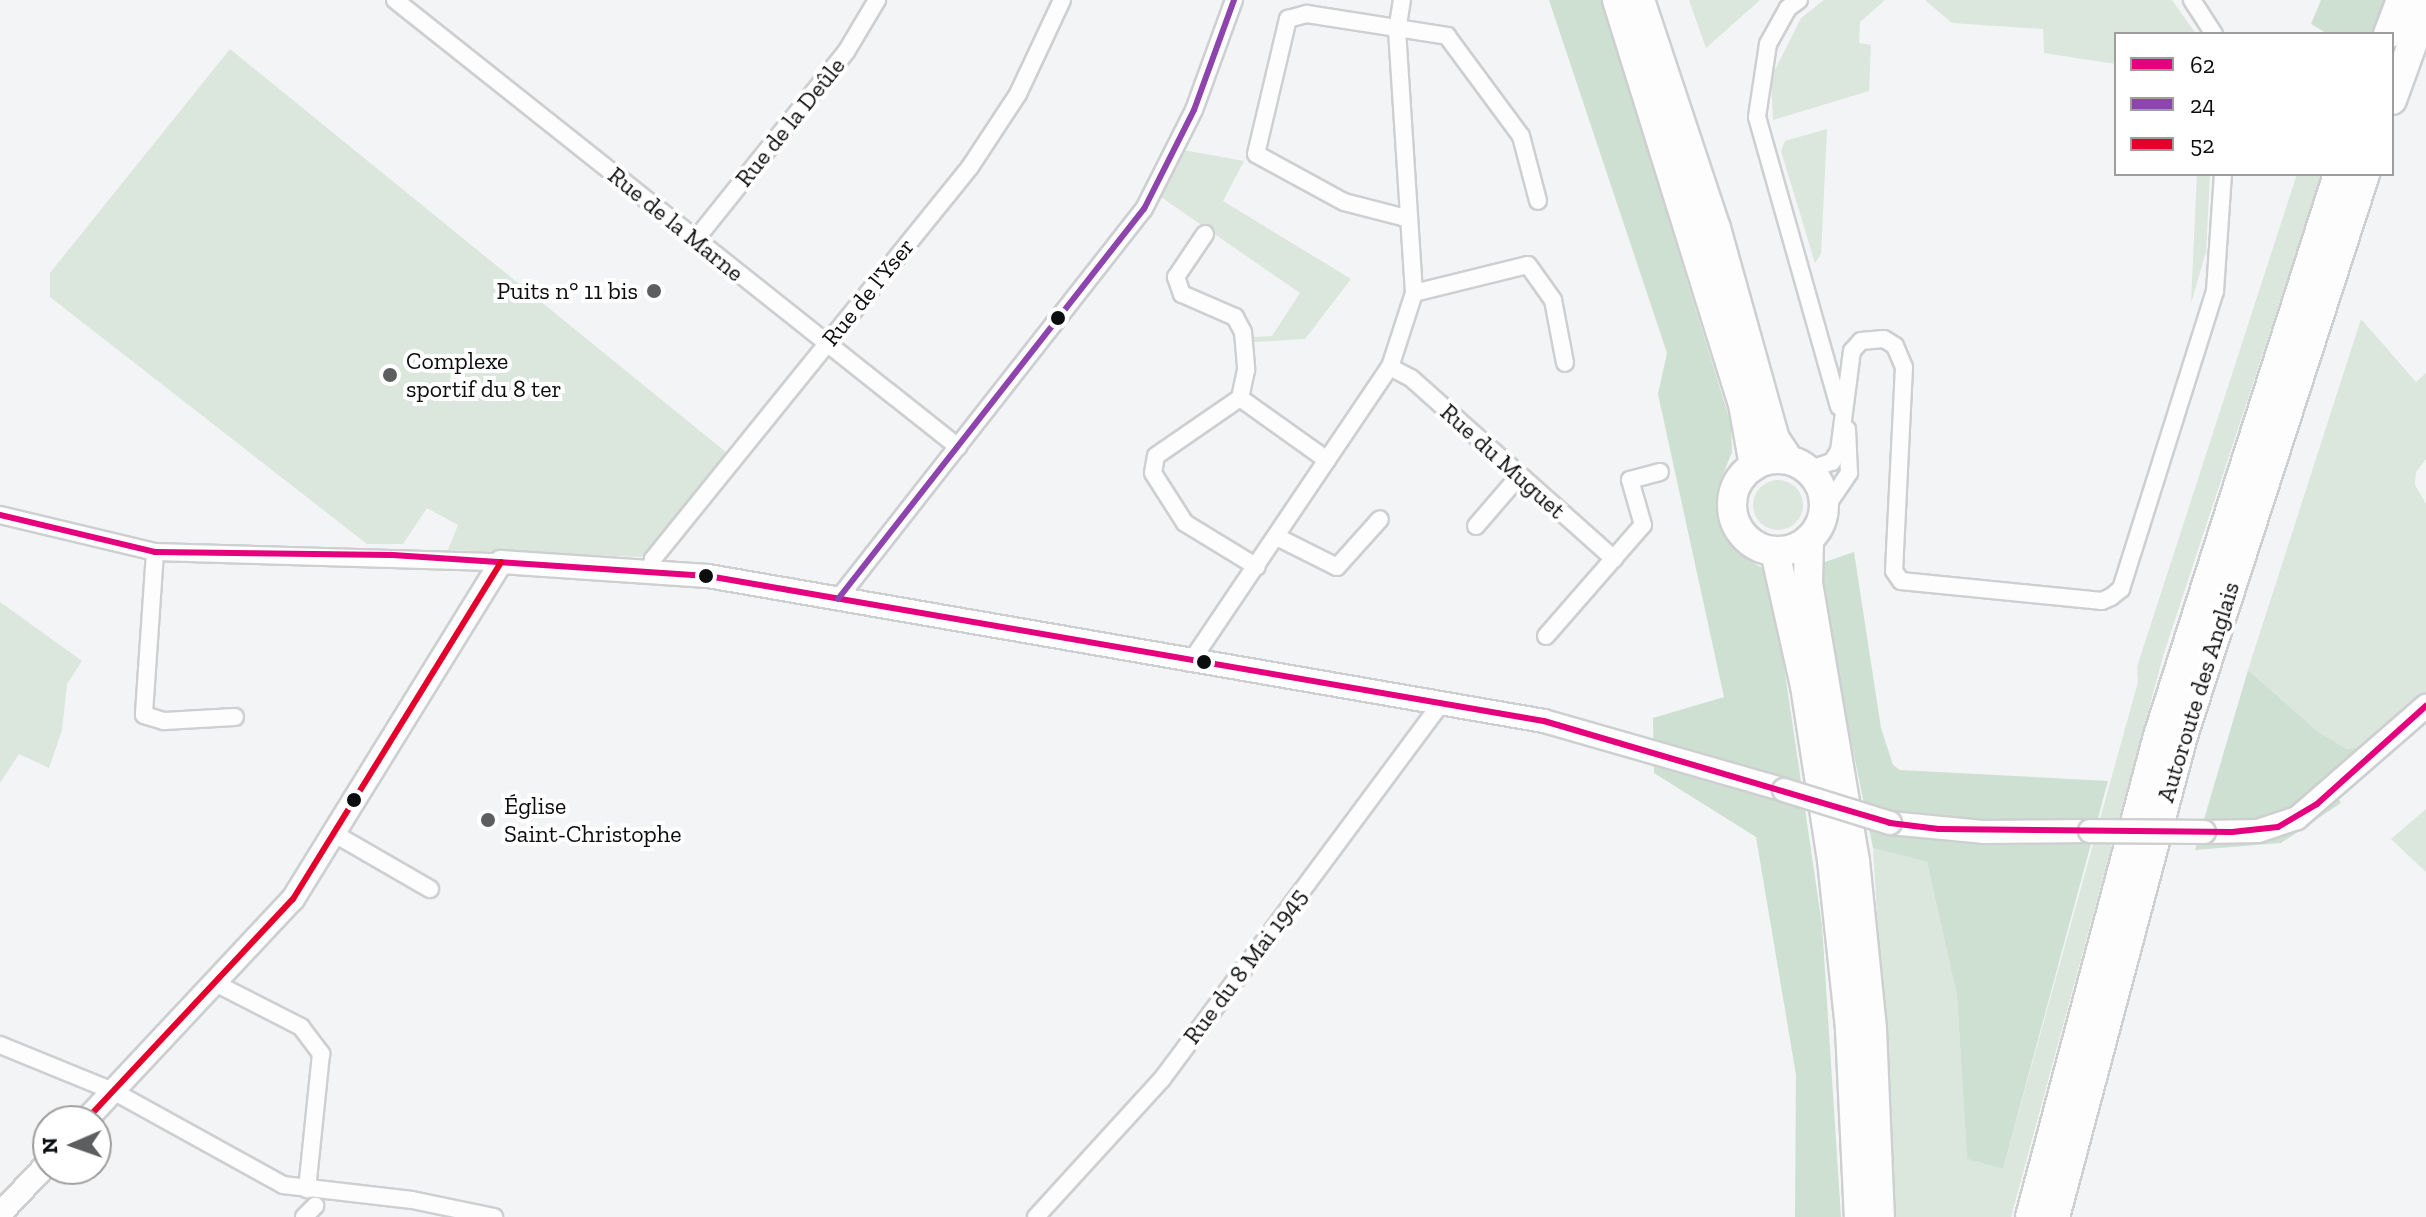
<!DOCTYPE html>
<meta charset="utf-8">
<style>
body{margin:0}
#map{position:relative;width:2426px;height:1217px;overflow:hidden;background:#f2f4f6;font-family:"Zilla Slab",serif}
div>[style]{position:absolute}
.green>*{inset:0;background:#dbe6dd}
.round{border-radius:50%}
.forest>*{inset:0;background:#cee0d1}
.roads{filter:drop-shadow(2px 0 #cdcfd0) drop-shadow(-2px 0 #cdcfd0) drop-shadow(0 2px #cdcfd0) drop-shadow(0 -2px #cdcfd0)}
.street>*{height:16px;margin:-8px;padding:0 8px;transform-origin:8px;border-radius:8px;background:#fdfdfe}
.secondary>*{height:22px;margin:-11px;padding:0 11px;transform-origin:11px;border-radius:11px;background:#fdfdfe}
.highway>*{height:28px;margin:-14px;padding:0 14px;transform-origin:14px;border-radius:14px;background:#fdfdfe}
.highway>.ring{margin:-14px;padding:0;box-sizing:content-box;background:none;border:28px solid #fdfdfe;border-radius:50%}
.bridges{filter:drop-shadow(2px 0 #cdcfd0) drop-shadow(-2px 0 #cdcfd0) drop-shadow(0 2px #cdcfd0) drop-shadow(0 -2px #cdcfd0)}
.secondary-bridge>*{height:22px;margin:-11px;padding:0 11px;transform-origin:11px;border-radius:11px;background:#fdfdfe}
.bus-1>*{height:6px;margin:-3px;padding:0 3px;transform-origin:3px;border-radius:3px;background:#e5007d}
.bus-2>*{height:6px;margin:-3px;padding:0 3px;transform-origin:3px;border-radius:3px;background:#8e44ad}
.bus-3>*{height:6px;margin:-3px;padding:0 3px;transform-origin:3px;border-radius:3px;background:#e4002b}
.dots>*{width:22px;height:22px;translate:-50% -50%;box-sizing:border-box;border:4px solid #fff;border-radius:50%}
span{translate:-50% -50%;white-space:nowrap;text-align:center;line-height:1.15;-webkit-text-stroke:8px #fff;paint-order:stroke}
.street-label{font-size:24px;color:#0c0d0f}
.poi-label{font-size:24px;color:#0c0d0f}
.right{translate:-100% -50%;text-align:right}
.left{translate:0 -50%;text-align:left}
.legend{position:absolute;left:2114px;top:32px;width:280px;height:144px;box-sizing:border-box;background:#fff;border:2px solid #9e9e9f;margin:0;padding:10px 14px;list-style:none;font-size:24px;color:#0c0d0f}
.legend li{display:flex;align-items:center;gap:16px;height:40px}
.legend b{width:40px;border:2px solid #9e9e9f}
.north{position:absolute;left:32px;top:1105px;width:80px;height:80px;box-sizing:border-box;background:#fff;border:2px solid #9e9e9f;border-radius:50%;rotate:268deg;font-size:22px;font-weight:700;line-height:32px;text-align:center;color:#0c0d0f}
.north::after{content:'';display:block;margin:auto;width:28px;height:36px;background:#5c5e60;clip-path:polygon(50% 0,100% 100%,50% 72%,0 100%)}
</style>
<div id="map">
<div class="green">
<div style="clip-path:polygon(1689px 0,1760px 0,1706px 48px)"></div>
<div style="clip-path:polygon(1885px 0,1860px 22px,1859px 43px,1871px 45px,1869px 91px,1773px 120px,1771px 78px,1801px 18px,1824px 0)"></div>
<div style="clip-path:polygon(1925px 0,2172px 0,2196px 34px,2116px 34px,2116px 64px,2044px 53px,2043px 29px,1952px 23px)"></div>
<div style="clip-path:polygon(230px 49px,727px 453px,642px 557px,448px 550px,458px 525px,427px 508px,403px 544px,367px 544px,50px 297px,50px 273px)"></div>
<div style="clip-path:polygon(1827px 129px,1821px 254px,1815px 263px,1781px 151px,1785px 141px)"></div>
<div style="clip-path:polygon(1183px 150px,1244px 161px,1223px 201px,1351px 279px,1305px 339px,1254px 342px,1254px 337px,1272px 336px,1300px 293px,1161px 197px)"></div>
<div style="clip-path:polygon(2197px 174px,2210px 174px,2206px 252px,2191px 303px)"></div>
<div style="clip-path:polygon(2297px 174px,2322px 174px,2164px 653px,2011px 1217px,1895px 1217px,1873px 848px,1927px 862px,1957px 996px,1967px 1159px,2003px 1169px,2138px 682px,2137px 667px)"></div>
<div style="clip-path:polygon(2361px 319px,2416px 382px,2426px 373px,2426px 459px,2416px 472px,2415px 485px,2426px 504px,2426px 693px,2360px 747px,2347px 749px,2317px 731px,2248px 670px)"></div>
<div class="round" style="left:1753px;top:480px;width:50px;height:50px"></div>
<div style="clip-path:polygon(0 602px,82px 661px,67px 684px,62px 730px,49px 768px,19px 754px,0 783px)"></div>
<div style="clip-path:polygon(2426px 809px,2426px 872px,2391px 839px)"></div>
</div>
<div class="forest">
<div style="clip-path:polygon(1549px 0,1601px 0,1731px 424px,1732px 452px,1718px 487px,1718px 518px,1745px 558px,1764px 569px,1774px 598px,1822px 925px,1841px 1217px,1795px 1217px,1796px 1075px,1756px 837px,1654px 773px,1653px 718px,1724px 697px,1658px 394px,1667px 353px)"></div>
<div style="clip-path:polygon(2321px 0,2384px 0,2371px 34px,2328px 34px,2311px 24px)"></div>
<div style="clip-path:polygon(1854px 552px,1881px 728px,1893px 765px,1900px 770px,2108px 781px,2003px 1169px,1967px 1159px,1957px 996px,1927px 862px,1873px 848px,1821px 593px,1822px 563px)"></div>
<div style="clip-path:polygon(2248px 670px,2317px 731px,2347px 749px,2360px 747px,2328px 779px,2341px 803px,2281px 843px,2195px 850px)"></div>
</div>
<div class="roads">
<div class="street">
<div style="left:395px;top:0;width:719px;rotate:38.45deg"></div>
<div style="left:1799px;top:0;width:14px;rotate:144deg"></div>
<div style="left:1788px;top:8px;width:41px;rotate:119.1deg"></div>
<div style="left:1768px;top:44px;width:74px;rotate:98.6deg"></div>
<div style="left:1757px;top:117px;width:301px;rotate:74.2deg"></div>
<div style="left:2192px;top:0;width:40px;rotate:57.1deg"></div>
<div style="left:1406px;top:218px;width:64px;rotate:-165.5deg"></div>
<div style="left:1344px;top:202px;width:100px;rotate:-151.4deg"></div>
<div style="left:1256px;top:154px;width:139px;rotate:-76.7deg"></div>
<div style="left:1288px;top:19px;width:20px;rotate:-15deg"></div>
<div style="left:1307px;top:14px;width:142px;rotate:8.9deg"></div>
<div style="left:1447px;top:36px;width:124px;rotate:53.5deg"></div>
<div style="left:1521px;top:136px;width:67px;rotate:75.3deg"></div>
<div style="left:1205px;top:234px;width:52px;rotate:124deg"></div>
<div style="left:1176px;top:277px;width:18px;rotate:71deg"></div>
<div style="left:1182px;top:294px;width:58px;rotate:23.5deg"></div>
<div style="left:1235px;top:317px;width:17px;rotate:62deg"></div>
<div style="left:1243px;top:332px;width:38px;rotate:85deg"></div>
<div style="left:1246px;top:370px;width:29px;rotate:102deg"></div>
<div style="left:1240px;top:398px;width:107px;rotate:35.5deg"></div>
<div style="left:696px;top:239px;width:240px;rotate:-51.3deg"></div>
<div style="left:846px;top:52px;width:61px;rotate:-59.2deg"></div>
<div style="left:1414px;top:293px;width:117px;rotate:-13.8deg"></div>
<div style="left:1528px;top:265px;width:43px;rotate:54.5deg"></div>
<div style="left:1553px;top:300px;width:64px;rotate:79.2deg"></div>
<div style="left:1390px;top:367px;width:24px;rotate:28deg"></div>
<div style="left:1411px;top:378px;width:272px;rotate:41.7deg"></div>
<div style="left:1240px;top:398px;width:102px;rotate:145.4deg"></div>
<div style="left:1156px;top:456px;width:17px;rotate:100deg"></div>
<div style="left:1153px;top:473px;width:59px;rotate:57.4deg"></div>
<div style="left:1185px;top:523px;width:84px;rotate:31.4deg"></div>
<div style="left:1807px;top:470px;width:26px;rotate:-18deg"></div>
<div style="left:1832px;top:462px;width:13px;rotate:-58deg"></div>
<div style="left:1839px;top:451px;width:101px;rotate:-82.6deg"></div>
<div style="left:1852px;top:351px;width:13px;rotate:-48deg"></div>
<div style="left:1861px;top:341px;width:23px;rotate:-5deg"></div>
<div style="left:1884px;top:339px;width:13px;rotate:32deg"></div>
<div style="left:1895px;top:346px;width:23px;rotate:67deg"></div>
<div style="left:1904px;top:367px;width:204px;rotate:92.8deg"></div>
<div style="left:1894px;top:571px;width:12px;rotate:55deg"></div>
<div style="left:1901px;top:581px;width:202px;rotate:5.7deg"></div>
<div style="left:2102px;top:601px;width:10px;rotate:-24deg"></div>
<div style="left:2111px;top:597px;width:13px;rotate:-39deg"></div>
<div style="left:2121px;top:589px;width:312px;rotate:-72.5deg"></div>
<div style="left:2215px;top:291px;width:117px;rotate:-86.1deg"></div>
<div style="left:1824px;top:510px;width:45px;rotate:-56deg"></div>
<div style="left:1849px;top:473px;width:44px;rotate:-92.6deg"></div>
<div style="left:0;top:515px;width:159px;rotate:13.4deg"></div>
<div style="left:155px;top:552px;width:346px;rotate:1.7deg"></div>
<div style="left:1476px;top:526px;width:66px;rotate:-49.3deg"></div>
<div style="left:1277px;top:537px;width:67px;rotate:26.6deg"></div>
<div style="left:1337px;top:567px;width:64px;rotate:-48.1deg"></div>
<div style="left:155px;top:552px;width:163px;rotate:93.9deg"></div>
<div style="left:144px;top:715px;width:21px;rotate:17deg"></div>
<div style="left:164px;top:721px;width:71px;rotate:-3.2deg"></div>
<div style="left:651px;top:569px;width:10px;rotate:-79deg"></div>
<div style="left:653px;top:559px;width:504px;rotate:-51.04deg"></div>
<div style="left:970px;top:167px;width:87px;rotate:-56.7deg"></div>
<div style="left:1018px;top:94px;width:104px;rotate:-64.9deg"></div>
<div style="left:838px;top:599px;width:496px;rotate:-51.9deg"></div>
<div style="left:1144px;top:209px;width:111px;rotate:-63.2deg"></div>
<div style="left:1194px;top:110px;width:117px;rotate:-70deg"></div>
<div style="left:1546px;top:636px;width:147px;rotate:-48.9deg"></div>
<div style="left:1643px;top:525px;width:47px;rotate:-106.1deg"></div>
<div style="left:1630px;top:480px;width:31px;rotate:-15deg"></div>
<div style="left:1190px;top:663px;width:357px;rotate:-56deg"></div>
<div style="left:1390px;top:367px;width:78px;rotate:-72deg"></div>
<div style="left:1414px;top:293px;width:263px;rotate:-93.7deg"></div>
<div style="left:1397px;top:31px;width:31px;rotate:-81deg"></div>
<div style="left:333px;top:833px;width:112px;rotate:30deg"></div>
<div style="left:215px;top:983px;width:97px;rotate:27.1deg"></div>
<div style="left:301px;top:1027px;width:34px;rotate:53deg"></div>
<div style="left:321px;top:1054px;width:136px;rotate:95.9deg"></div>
<div style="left:0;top:1045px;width:122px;rotate:22.2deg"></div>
<div style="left:113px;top:1091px;width:194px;rotate:28.9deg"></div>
<div style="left:283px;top:1185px;width:130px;rotate:6.6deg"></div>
<div style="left:412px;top:1200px;width:84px;rotate:11.7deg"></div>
<div style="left:304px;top:1217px;width:16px;rotate:-45deg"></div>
<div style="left:1036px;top:1217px;width:187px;rotate:-47.6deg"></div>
<div style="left:1162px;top:1079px;width:467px;rotate:-53.4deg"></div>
</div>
<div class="secondary">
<div style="left:1890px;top:823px;width:93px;rotate:5.5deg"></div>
<div style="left:1983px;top:832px;width:107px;rotate:-0.5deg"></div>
<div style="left:2204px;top:832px;width:54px;rotate:-1.1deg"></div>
<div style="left:2258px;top:831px;width:41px;rotate:-18.4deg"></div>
<div style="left:2297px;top:818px;width:171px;rotate:-41deg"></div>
<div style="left:85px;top:1121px;width:304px;rotate:-46.9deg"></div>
<div style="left:293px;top:899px;width:396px;rotate:-58.3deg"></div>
<div style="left:501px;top:562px;width:207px;rotate:3.9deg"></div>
<div style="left:708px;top:576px;width:848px;rotate:9.84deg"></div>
<div style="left:1544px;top:721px;width:250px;rotate:16deg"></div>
<div style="left:0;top:1214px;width:70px;rotate:-46.7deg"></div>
</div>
<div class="highway">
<div style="left:1617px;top:0;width:423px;rotate:72.7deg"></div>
<div style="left:1743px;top:404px;width:63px;rotate:79.9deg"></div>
<div style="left:1640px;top:0;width:240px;rotate:71.6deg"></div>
<div style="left:1716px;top:228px;width:219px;rotate:74.4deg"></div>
<div style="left:1775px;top:439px;width:25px;rotate:56deg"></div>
<div style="left:2388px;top:34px;width:36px;rotate:-69deg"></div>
<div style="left:2392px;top:100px;width:100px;rotate:-70.1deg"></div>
<div class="ring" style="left:1732px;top:459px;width:64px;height:64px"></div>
<div style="left:1809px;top:539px;width:44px;rotate:91.3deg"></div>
<div style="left:1808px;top:583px;width:282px;rotate:80.4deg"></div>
<div style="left:1855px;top:861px;width:169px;rotate:84.2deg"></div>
<div style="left:1872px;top:1029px;width:188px;rotate:87.6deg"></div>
<div style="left:1775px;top:552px;width:137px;rotate:77.4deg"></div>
<div style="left:1805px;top:686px;width:176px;rotate:81.2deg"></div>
<div style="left:1832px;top:860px;width:170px;rotate:83.9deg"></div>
<div style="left:1850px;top:1029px;width:188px;rotate:87.3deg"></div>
<div style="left:2030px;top:1217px;width:498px;rotate:-75.1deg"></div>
<div style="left:2158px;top:736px;width:590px;rotate:-72.24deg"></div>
<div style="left:2055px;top:1217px;width:495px;rotate:-75.1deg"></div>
<div style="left:2182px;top:739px;width:594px;rotate:-72.05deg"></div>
</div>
</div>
<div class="bridges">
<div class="secondary-bridge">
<div style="left:1784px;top:790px;width:111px;rotate:17.3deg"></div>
<div style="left:2090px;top:831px;width:114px;rotate:0.5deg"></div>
</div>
</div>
<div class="bus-1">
<div style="left:0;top:515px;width:159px;rotate:13.4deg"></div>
<div style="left:155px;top:552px;width:237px;rotate:0.7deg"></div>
<div style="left:392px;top:555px;width:317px;rotate:3.8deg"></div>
<div style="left:708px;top:576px;width:848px;rotate:9.84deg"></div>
<div style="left:1544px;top:721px;width:361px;rotate:16.4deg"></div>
<div style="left:1890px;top:823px;width:49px;rotate:7deg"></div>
<div style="left:1939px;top:829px;width:293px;rotate:0.6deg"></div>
<div style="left:2232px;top:832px;width:46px;rotate:-6.2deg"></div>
<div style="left:2278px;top:827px;width:45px;rotate:-30.5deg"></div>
<div style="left:2317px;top:804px;width:147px;rotate:-42deg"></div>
</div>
<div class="bus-2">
<div style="left:838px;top:599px;width:496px;rotate:-51.9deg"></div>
<div style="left:1144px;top:209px;width:111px;rotate:-63.2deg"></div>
<div style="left:1194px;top:110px;width:117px;rotate:-70deg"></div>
</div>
<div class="bus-3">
<div style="left:85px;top:1121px;width:304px;rotate:-46.9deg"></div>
<div style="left:293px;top:899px;width:396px;rotate:-58.3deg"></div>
</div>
<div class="dots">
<div style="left:654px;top:291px;background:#5c5e60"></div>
<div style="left:1058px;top:318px;background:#0c0d0f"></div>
<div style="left:390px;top:375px;background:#5c5e60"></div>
<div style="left:706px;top:576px;background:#0c0d0f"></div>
<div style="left:1204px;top:662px;background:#0c0d0f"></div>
<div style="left:354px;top:800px;background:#0c0d0f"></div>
<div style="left:488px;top:820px;background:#5c5e60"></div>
</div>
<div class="street-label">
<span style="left:790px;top:122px;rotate:-51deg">Rue de la Deûle</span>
<span style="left:676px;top:224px;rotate:39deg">Rue de la Marne</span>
<span style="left:868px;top:292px;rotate:-51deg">Rue de l'Yser</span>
<span style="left:1503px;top:461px;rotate:42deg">Rue du Muguet</span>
<span style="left:2198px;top:692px;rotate:-73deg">Autoroute des Anglais</span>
<span style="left:1245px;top:966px;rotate:-53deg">Rue du 8 Mai 1945</span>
</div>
<div class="poi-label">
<span class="right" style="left:638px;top:291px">Puits n° 11 bis</span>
<span class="left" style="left:406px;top:375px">Complexe<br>sportif du 8 ter</span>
<span class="left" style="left:504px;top:820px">Église<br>Saint-Christophe</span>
</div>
<ul class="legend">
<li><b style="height:10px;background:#e5007d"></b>62</li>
<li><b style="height:10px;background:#8e44ad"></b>24</li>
<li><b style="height:10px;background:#e4002b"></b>52</li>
</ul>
<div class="north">N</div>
</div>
